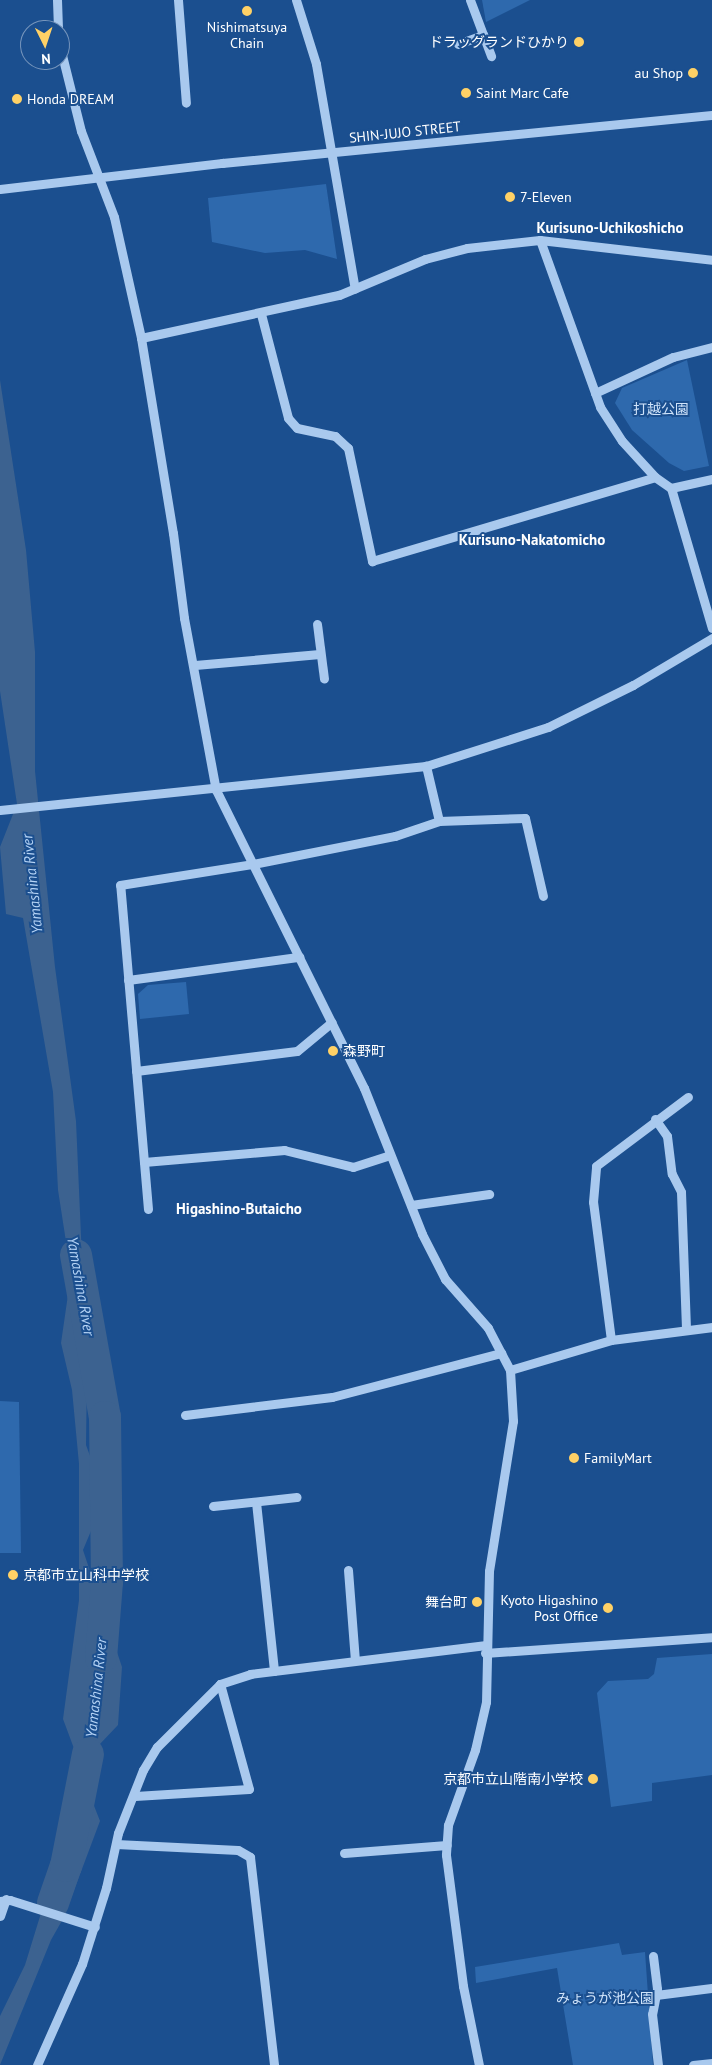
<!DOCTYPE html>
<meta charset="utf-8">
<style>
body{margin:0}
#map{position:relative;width:712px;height:2065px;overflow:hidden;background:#1b4f8f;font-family:"PT Sans","Noto Sans JP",sans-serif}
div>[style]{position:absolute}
.green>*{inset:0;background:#2e69ad}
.water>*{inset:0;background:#3c6290}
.river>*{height:32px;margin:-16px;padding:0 16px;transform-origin:16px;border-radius:16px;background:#3c6290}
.minor>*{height:9px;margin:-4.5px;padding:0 4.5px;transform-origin:4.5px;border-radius:4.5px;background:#a9c9ee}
.dots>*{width:14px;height:14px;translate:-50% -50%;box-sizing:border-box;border:2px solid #1b4f8f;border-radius:50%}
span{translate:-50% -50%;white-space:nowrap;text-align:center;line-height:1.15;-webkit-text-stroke:4px #1b4f8f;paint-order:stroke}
.poi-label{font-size:14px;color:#fff}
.right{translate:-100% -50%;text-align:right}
.left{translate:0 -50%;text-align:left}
.street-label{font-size:14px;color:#fff}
.park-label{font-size:14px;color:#cfe3fa}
.neighbourhood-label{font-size:15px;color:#fff;font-weight:700}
.water-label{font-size:15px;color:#b5d3f5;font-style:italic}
.north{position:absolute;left:20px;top:20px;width:50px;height:50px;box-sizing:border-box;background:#1b4f8f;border:1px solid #7695bc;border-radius:50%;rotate:176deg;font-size:14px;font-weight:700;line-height:20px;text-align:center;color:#fff}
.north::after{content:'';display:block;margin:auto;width:18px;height:22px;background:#ffd166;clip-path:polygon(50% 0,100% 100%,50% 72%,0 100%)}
</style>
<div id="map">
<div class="green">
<div style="clip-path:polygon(482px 0,530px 0,486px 22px)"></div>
<div style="clip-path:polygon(326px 184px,337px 259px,305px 250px,265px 253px,212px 242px,208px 198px)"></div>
<div style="clip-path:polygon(687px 360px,709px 466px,684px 471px,669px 463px,632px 430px,615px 403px,622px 388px)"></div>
<div style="clip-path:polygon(186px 982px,189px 1014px,140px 1019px,138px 994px,148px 985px)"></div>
<div style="clip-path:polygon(0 1401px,19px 1402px,21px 1553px,0 1553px)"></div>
<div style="clip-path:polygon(712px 1654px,712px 1775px,652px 1783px,652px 1801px,611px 1807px,597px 1693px,608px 1681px,648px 1679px,654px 1674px,657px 1658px)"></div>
<div style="clip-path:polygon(619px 1943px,622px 1955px,645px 1952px,653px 2065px,573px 2065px,557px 1968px,476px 1983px,475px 1967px)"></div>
</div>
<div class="water">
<div style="clip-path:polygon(0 380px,26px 550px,35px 652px,35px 771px,55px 967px,76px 1121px,87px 1374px,86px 1445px,93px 1464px,96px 1519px,83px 1550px,122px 1667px,118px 1725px,100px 1744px,91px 1798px,100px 1821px,64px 1917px,51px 1940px,0 2065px,0 2016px,25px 1965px,45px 1900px,80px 1836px,79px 1762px,63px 1719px,79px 1600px,79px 1464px,72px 1390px,61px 1343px,71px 1274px,58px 1190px,53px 1092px,23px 918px,6px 914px,0 847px,17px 804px,0 691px)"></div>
</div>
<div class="river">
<div style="left:76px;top:1255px;width:165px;rotate:79.9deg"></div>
<div style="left:105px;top:1417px;width:165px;rotate:89.3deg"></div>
<div style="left:107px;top:1582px;width:76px;rotate:94.5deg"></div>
<div style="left:53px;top:1903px;width:39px;rotate:-71deg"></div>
<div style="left:66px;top:1866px;width:114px;rotate:-78.9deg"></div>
</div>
<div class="minor">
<div style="left:57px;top:0;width:30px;rotate:88deg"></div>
<div style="left:178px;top:0;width:103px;rotate:85.6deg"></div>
<div style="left:296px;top:0;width:67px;rotate:72.6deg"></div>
<div style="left:316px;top:64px;width:228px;rotate:80.2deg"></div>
<div style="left:470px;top:0;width:60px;rotate:69.4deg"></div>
<div style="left:458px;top:44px;width:27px;rotate:-20deg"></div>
<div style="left:60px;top:47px;width:87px;rotate:76deg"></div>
<div style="left:81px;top:131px;width:92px;rotate:69deg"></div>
<div style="left:114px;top:217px;width:124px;rotate:77.4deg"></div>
<div style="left:141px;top:338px;width:198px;rotate:80.7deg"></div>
<div style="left:173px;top:533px;width:86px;rotate:82.6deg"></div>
<div style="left:184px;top:618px;width:175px;rotate:79.5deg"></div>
<div style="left:216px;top:790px;width:333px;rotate:63.6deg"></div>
<div style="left:364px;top:1088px;width:157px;rotate:68.3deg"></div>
<div style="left:422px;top:1234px;width:51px;rotate:62.9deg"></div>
<div style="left:445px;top:1279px;width:65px;rotate:48.7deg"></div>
<div style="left:488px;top:1328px;width:47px;rotate:62.4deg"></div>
<div style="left:510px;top:1370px;width:51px;rotate:86.6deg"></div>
<div style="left:513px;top:1421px;width:152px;rotate:99.1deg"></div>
<div style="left:489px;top:1571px;width:131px;rotate:91.3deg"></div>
<div style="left:486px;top:1702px;width:49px;rotate:102.9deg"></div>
<div style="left:475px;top:1750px;width:80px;rotate:109.8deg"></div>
<div style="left:448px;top:1825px;width:30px;rotate:94deg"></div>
<div style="left:446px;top:1855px;width:132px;rotate:82.6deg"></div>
<div style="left:463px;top:1986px;width:81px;rotate:78.6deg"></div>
<div style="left:0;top:189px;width:224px;rotate:-6.7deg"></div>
<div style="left:222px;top:163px;width:492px;rotate:-5.6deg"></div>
<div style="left:540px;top:240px;width:177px;rotate:70.2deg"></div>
<div style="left:600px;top:407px;width:40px;rotate:57.1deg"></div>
<div style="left:622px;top:441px;width:49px;rotate:47.5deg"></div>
<div style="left:655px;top:477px;width:19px;rotate:35deg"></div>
<div style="left:671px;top:488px;width:146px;rotate:73.7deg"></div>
<div style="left:261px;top:314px;width:107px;rotate:75.4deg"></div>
<div style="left:288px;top:418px;width:13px;rotate:48deg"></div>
<div style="left:297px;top:428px;width:39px;rotate:12deg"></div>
<div style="left:335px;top:436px;width:18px;rotate:43deg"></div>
<div style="left:348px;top:448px;width:116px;rotate:78deg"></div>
<div style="left:372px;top:561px;width:295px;rotate:-16.5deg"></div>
<div style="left:141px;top:338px;width:203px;rotate:-12.3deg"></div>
<div style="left:339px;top:295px;width:93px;rotate:-22.7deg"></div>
<div style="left:425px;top:259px;width:43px;rotate:-14.7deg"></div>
<div style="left:467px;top:248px;width:73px;rotate:-6.3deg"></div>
<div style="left:540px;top:240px;width:173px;rotate:6.6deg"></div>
<div style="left:595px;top:393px;width:86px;rotate:-24.8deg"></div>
<div style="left:673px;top:357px;width:40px;rotate:-14.4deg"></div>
<div style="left:671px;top:488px;width:42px;rotate:-12.4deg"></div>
<div style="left:317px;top:624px;width:55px;rotate:82.7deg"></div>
<div style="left:195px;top:665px;width:125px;rotate:-5deg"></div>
<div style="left:0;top:810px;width:428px;rotate:-5.9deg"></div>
<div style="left:426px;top:766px;width:128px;rotate:-17.7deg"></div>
<div style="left:548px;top:727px;width:95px;rotate:-26.3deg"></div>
<div style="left:633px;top:685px;width:92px;rotate:-30.7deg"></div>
<div style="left:439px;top:821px;width:86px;rotate:-2deg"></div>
<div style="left:525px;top:818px;width:80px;rotate:77deg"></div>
<div style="left:128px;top:980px;width:173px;rotate:-7.7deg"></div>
<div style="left:136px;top:1071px;width:162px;rotate:-7.1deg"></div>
<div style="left:297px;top:1051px;width:45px;rotate:-39.6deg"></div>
<div style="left:655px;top:1119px;width:21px;rotate:55deg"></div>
<div style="left:667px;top:1136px;width:38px;rotate:83deg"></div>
<div style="left:672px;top:1174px;width:20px;rotate:63deg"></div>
<div style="left:681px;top:1192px;width:138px;rotate:87.9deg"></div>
<div style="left:144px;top:1162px;width:141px;rotate:-4.9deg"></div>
<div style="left:284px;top:1150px;width:71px;rotate:13.8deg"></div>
<div style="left:353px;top:1167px;width:39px;rotate:-18deg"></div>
<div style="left:411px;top:1205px;width:79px;rotate:-8deg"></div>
<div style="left:148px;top:1209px;width:325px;rotate:-94.9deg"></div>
<div style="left:120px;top:885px;width:135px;rotate:-9deg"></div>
<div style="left:253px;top:864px;width:145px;rotate:-11.2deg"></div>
<div style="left:395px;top:836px;width:46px;rotate:-18.8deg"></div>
<div style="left:439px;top:821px;width:57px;rotate:-103.3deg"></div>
<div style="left:611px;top:1340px;width:102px;rotate:-7.3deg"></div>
<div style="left:510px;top:1370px;width:105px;rotate:-16.5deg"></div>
<div style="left:611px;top:1340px;width:139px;rotate:-97.4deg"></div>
<div style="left:593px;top:1202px;width:36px;rotate:-85deg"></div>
<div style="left:596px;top:1166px;width:115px;rotate:-36.9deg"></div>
<div style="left:185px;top:1415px;width:148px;rotate:-7deg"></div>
<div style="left:332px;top:1397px;width:175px;rotate:-14.6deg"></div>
<div style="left:256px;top:1502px;width:170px;rotate:83.9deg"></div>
<div style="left:213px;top:1506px;width:84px;rotate:-6.1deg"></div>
<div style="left:348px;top:1570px;width:90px;rotate:85.6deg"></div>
<div style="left:485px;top:1653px;width:228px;rotate:-4deg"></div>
<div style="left:135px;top:1796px;width:114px;rotate:-3.5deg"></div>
<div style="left:249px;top:1789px;width:109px;rotate:-105.4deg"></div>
<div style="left:116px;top:1844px;width:122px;rotate:2.8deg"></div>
<div style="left:238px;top:1850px;width:14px;rotate:30deg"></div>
<div style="left:250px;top:1857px;width:209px;rotate:83.4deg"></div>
<div style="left:344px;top:1853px;width:103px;rotate:-4.4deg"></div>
<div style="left:0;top:1901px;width:10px;rotate:-6deg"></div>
<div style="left:10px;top:1900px;width:89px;rotate:17.6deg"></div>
<div style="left:0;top:1916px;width:18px;rotate:-71deg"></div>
<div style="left:653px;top:1956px;width:33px;rotate:83deg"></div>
<div style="left:657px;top:1989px;width:25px;rotate:101deg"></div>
<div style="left:652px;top:2014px;width:51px;rotate:83.3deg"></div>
<div style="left:656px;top:1995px;width:56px;rotate:-7.1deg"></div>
<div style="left:37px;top:2065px;width:111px;rotate:-66deg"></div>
<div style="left:82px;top:1964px;width:80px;rotate:-72.5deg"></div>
<div style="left:106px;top:1888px;width:56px;rotate:-77.7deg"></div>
<div style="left:118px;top:1833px;width:68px;rotate:-68.4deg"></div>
<div style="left:143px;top:1770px;width:27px;rotate:-59deg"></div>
<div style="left:157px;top:1747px;width:89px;rotate:-45deg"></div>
<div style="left:220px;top:1684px;width:32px;rotate:-18deg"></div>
<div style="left:250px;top:1674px;width:238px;rotate:-7deg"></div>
<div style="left:693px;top:2065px;width:19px;rotate:-6deg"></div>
</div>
<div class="dots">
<div style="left:247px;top:11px;background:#ffd166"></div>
<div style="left:579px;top:42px;background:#ffd166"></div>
<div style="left:693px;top:73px;background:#ffd166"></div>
<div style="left:466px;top:93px;background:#ffd166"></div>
<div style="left:17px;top:99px;background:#ffd166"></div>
<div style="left:510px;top:197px;background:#ffd166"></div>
<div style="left:333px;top:1051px;background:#ffd166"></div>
<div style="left:574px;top:1458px;background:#ffd166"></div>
<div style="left:13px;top:1575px;background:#ffd166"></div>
<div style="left:477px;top:1602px;background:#ffd166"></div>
<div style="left:608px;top:1608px;background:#ffd166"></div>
<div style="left:593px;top:1779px;background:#ffd166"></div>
</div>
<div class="poi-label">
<span style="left:247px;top:35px">Nishimatsuya<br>Chain</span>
<span class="right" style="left:569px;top:42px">ドラッグランドひかり</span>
<span class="right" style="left:683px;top:73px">au Shop</span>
<span class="left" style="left:476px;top:93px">Saint Marc Cafe</span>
<span class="left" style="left:27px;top:99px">Honda DREAM</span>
<span class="left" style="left:520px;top:197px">7-Eleven</span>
<span class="left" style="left:343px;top:1051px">森野町</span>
<span class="left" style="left:584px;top:1458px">FamilyMart</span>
<span class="left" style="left:23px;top:1575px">京都市立山科中学校</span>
<span class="right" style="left:598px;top:1608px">Kyoto Higashino<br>Post Office</span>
<span class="right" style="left:467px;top:1602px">舞台町</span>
<span class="right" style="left:583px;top:1779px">京都市立山階南小学校</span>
</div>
<div class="street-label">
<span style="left:405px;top:132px;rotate:-6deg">SHIN-JUJO STREET</span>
</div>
<div class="park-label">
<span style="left:661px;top:409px">打越公園</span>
<span style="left:605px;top:1998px">みょうが池公園</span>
</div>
<div class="neighbourhood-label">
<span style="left:610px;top:228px">Kurisuno-Uchikoshicho</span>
<span style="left:532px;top:540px">Kurisuno-Nakatomicho</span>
<span style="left:239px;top:1209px">Higashino-Butaicho</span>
</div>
<div class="water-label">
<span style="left:32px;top:884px;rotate:-96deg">Yamashina River</span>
<span style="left:81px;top:1286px;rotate:80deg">Yamashina River</span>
<span style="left:96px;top:1688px;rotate:-84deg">Yamashina River</span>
</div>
<div class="north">N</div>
</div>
